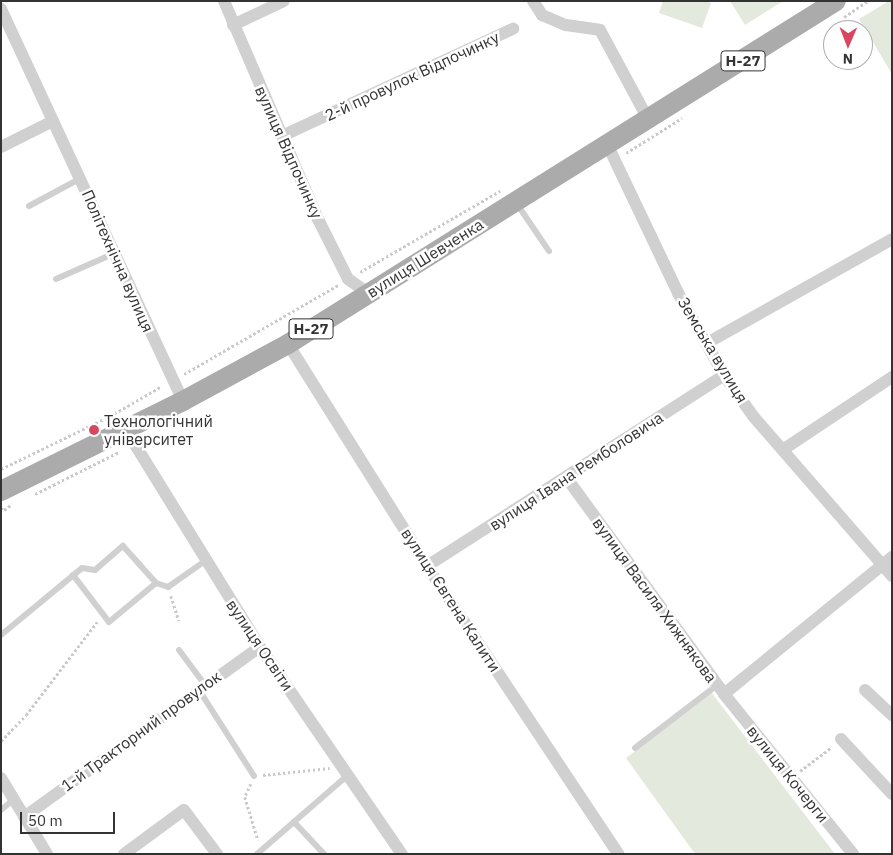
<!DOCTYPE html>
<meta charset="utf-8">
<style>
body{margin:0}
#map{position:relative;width:893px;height:855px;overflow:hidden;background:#fff;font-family:"IBM Plex Sans",sans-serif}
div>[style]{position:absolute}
.green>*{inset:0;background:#e4e9dd}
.path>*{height:2.5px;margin-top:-1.25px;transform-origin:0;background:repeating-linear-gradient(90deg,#cacaca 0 2.5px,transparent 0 5px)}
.lane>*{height:6px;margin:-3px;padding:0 3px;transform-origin:3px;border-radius:3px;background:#d0d0d0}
.street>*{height:12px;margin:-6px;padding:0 6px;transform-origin:6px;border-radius:6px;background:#d0d0d0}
.primary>*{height:20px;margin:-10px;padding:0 10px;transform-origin:10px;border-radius:10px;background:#ababab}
.dots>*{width:14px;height:14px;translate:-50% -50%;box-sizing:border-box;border:2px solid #fff;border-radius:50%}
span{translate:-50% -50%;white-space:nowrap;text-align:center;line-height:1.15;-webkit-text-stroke:5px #fff;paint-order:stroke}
.shield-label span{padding:1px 4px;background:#fff;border:1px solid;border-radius:4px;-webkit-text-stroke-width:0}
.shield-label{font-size:15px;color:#333;font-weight:700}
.street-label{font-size:16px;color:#333}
.poi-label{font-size:16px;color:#333}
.left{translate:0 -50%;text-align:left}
.frame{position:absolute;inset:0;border:2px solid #333;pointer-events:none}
.north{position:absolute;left:823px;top:20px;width:50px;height:50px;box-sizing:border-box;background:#fff;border:1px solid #adadad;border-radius:50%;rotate:181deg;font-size:14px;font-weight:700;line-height:20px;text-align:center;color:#333}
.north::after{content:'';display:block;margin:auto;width:18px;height:22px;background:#d94660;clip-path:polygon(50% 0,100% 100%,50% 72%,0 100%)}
.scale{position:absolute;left:20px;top:812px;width:95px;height:22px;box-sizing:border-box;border:2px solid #333;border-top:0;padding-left:6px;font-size:15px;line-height:18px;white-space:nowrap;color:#333;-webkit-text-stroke:4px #fff;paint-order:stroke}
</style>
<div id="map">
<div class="green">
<div style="clip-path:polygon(663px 1px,706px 1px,711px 3px,702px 28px,659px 13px)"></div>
<div style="clip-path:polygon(730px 1px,783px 1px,745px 25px)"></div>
<div style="clip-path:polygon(889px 1px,892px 1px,892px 74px,859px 19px)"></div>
<div style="clip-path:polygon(711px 692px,835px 854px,695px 854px,626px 758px)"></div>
</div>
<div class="path">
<div style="left:844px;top:17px;width:29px;rotate:-34deg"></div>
<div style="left:626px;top:153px;width:66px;rotate:-32deg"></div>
<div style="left:360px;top:272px;width:162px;rotate:-30.1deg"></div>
<div style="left:184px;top:374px;width:178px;rotate:-30deg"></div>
<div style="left:1px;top:469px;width:121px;rotate:-25.9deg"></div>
<div style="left:110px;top:416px;width:60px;rotate:-30deg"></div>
<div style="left:35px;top:494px;width:94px;rotate:-26.6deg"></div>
<div style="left:1px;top:508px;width:4px;rotate:34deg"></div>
<div style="left:4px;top:510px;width:10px;rotate:-37deg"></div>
<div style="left:171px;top:596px;width:26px;rotate:72deg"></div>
<div style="left:1px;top:741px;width:36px;rotate:-46deg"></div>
<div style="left:26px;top:715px;width:117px;rotate:-52.6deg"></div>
<div style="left:800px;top:771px;width:40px;rotate:-37deg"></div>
<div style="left:263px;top:775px;width:67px;rotate:-6deg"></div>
<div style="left:251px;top:784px;width:14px;rotate:115deg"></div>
<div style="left:245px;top:797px;width:45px;rotate:73.2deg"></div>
</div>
<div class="lane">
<div style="left:517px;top:204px;width:57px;rotate:55.8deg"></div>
<div style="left:29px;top:206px;width:59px;rotate:-28.3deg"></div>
<div style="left:56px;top:279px;width:64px;rotate:-23.8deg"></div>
<div style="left:73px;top:575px;width:59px;rotate:52.5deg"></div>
<div style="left:109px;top:622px;width:61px;rotate:-39.7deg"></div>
<div style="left:1px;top:635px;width:105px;rotate:-39.6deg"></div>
<div style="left:82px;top:568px;width:13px;rotate:9deg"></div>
<div style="left:95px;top:570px;width:37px;rotate:-41deg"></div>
<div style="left:123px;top:546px;width:50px;rotate:48.3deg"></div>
<div style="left:156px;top:583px;width:13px;rotate:18deg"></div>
<div style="left:168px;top:587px;width:45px;rotate:-35.1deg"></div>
<div style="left:179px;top:650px;width:44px;rotate:53.4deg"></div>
<div style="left:199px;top:690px;width:102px;rotate:57.4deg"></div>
<div style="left:635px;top:748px;width:103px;rotate:-37.5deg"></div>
<div style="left:1px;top:810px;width:16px;rotate:-40deg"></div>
<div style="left:294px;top:822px;width:44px;rotate:46.8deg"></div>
<div style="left:257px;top:854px;width:122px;rotate:-41deg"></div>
</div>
<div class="street">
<div style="left:224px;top:1px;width:237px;rotate:66.7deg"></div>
<div style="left:318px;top:219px;width:67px;rotate:63.4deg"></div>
<div style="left:348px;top:279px;width:24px;rotate:35deg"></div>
<div style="left:533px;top:1px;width:17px;rotate:57deg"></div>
<div style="left:542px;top:15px;width:26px;rotate:23deg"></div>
<div style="left:566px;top:25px;width:34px;rotate:8deg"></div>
<div style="left:600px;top:30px;width:103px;rotate:61.7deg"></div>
<div style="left:1px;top:9px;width:123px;rotate:65.1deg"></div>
<div style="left:53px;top:121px;width:58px;rotate:153.4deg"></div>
<div style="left:233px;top:25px;width:56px;rotate:-25.2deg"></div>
<div style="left:53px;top:121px;width:309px;rotate:65.1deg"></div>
<div style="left:282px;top:136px;width:255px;rotate:-24.9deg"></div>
<div style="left:608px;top:146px;width:163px;rotate:64.5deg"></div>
<div style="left:678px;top:293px;width:94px;rotate:60.7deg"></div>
<div style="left:724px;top:375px;width:50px;rotate:54.7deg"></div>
<div style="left:753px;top:416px;width:212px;rotate:49deg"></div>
<div style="left:707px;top:343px;width:212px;rotate:-29.3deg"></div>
<div style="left:288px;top:344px;width:262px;rotate:57.9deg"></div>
<div style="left:427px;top:566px;width:346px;rotate:56.4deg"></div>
<div style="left:126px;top:430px;width:255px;rotate:58.3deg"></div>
<div style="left:260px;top:647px;width:251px;rotate:55.6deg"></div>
<div style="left:784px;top:449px;width:130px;rotate:-33.7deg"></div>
<div style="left:566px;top:477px;width:268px;rotate:53.9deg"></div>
<div style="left:724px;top:694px;width:217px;rotate:-39.2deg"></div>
<div style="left:427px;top:566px;width:353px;rotate:-32.7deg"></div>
<div style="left:865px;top:690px;width:37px;rotate:43deg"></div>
<div style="left:724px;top:694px;width:206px;rotate:51.1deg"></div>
<div style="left:841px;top:739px;width:75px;rotate:47.2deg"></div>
<div style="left:1px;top:778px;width:89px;rotate:58.8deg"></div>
<div style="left:24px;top:817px;width:291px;rotate:-35.8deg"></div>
<div style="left:124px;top:854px;width:74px;rotate:-36.3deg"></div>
<div style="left:184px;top:810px;width:55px;rotate:53.1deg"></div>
</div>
<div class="primary">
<div style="left:1px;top:491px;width:203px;rotate:-26.3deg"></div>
<div style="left:183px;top:401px;width:119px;rotate:-28.5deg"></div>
<div style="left:288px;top:344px;width:646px;rotate:-32.04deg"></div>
</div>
<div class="dots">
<div style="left:94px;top:430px;background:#d94660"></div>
</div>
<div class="shield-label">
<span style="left:743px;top:61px">Н-27</span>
<span style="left:311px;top:329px">Н-27</span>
</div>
<div class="street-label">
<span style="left:412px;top:76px;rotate:-25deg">2-й провулок Відпочинку</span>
<span style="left:289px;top:152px;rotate:66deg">вулиця Відпочинку</span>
<span style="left:425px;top:258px;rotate:-32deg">вулиця Шевченка</span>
<span style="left:118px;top:261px;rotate:66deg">Політехнічна вулиця</span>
<span style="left:713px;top:350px;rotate:59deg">Земська вулиця</span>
<span style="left:576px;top:471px;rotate:-33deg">вулиця Івана Ремболовича</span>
<span style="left:451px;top:600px;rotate:57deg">вулиця Євгена Калити</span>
<span style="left:655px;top:600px;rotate:54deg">вулиця Василя Хижнякова</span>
<span style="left:260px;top:645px;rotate:56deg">вулиця Освіти</span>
<span style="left:141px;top:731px;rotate:-36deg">1-й Тракторний провулок</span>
<span style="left:788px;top:774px;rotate:51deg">вулиця Кочерги</span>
</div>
<div class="poi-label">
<span class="left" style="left:104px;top:430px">Технологічний<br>університет</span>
</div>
<div class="frame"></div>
<div class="north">N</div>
<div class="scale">50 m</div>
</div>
